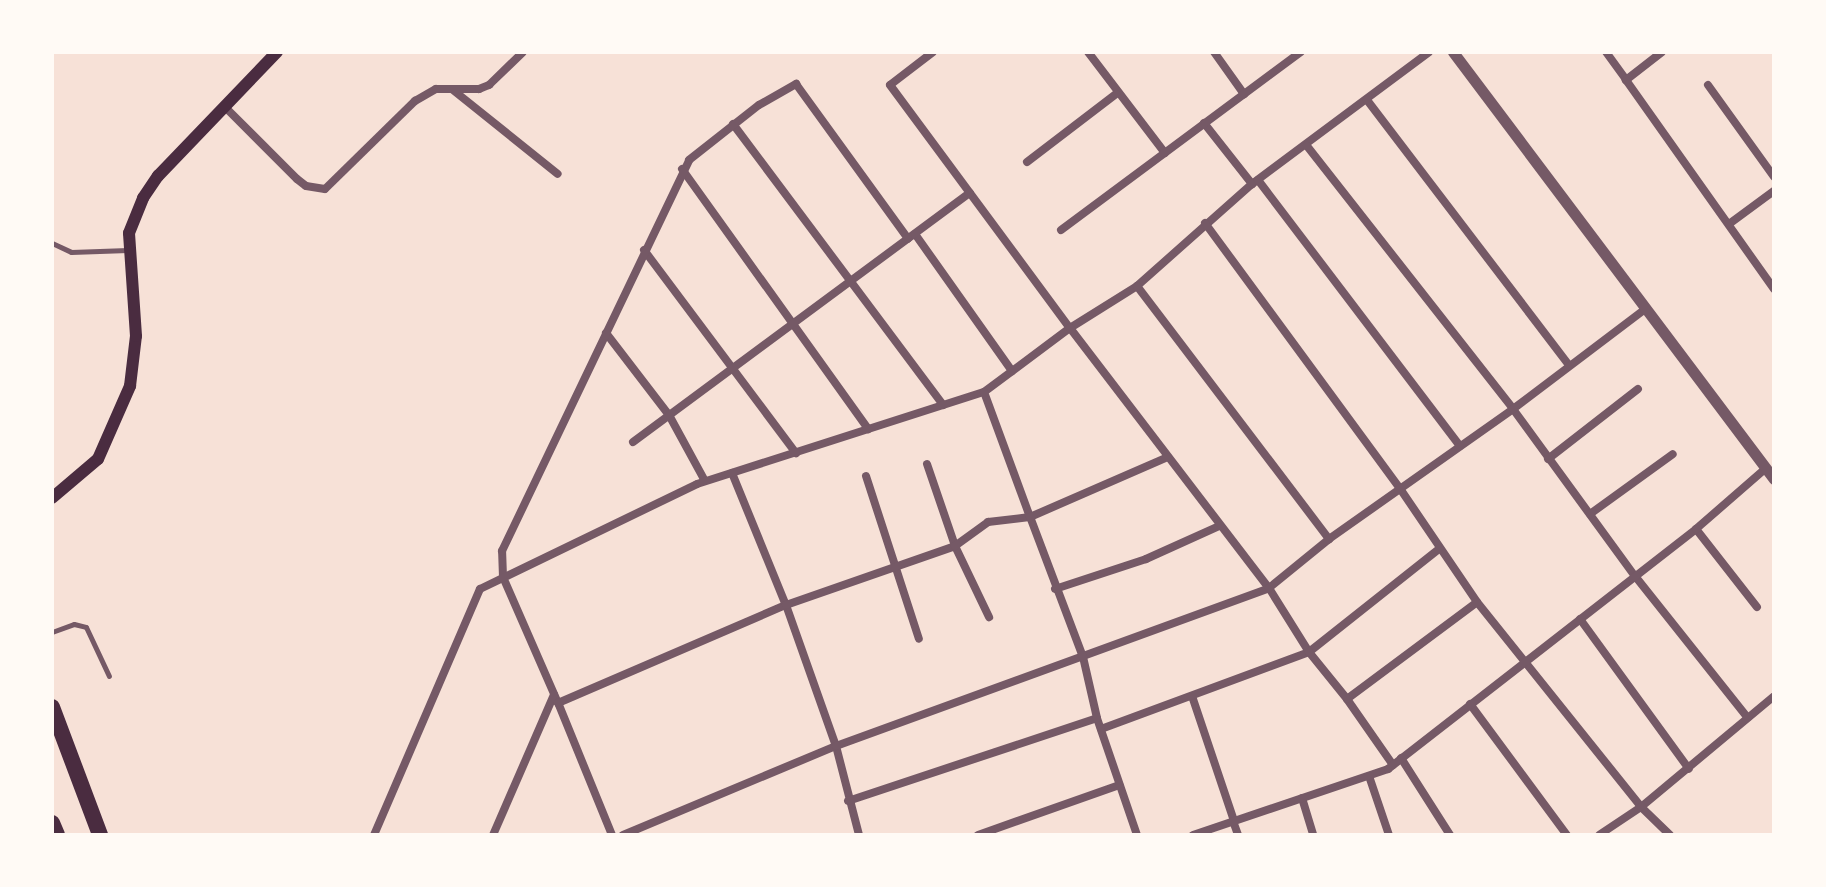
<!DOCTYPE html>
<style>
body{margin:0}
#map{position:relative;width:1826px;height:887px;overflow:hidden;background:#f7e1d7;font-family:"PT Sans",sans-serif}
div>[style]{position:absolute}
.service>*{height:5px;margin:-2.5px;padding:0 2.5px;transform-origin:2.5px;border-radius:2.5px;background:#755966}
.minor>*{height:8px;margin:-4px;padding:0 4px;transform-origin:4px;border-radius:4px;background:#755966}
.tertiary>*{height:11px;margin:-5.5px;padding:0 5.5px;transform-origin:5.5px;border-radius:5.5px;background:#755966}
.secondary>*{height:12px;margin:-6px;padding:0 6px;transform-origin:6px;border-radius:6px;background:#4a2c40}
.trunk>*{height:16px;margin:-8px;padding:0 8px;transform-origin:8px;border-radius:8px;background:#4a2c40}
span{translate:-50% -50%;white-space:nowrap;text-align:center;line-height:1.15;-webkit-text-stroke:6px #fffaf5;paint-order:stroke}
.frame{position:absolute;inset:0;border:54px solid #fffaf5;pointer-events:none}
</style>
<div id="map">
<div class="service">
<div style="left:52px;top:243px;width:21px;rotate:25deg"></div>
<div style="left:71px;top:252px;width:57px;rotate:-2deg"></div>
<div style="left:52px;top:632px;width:23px;rotate:-20deg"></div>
<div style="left:74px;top:624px;width:12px;rotate:14deg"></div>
<div style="left:86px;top:627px;width:54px;rotate:64.9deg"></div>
</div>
<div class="minor">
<div style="left:933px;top:52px;width:54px;rotate:142.5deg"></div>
<div style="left:890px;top:85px;width:302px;rotate:53.5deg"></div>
<div style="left:1070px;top:328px;width:79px;rotate:-32.1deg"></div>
<div style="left:1137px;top:286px;width:154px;rotate:-41.6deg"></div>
<div style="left:1252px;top:184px;width:221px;rotate:-36.7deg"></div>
<div style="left:1088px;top:52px;width:127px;rotate:52.7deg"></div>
<div style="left:1214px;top:52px;width:52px;rotate:54.5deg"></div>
<div style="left:1606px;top:52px;width:34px;rotate:54deg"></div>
<div style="left:1662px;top:52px;width:46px;rotate:142.1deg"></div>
<div style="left:1626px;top:80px;width:256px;rotate:54.7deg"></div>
<div style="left:1708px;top:85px;width:113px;rotate:54.3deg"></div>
<div style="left:453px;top:90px;width:134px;rotate:38.7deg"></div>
<div style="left:1367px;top:100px;width:332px;rotate:52.7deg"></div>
<div style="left:224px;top:106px;width:103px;rotate:45deg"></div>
<div style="left:297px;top:179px;width:11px;rotate:38deg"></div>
<div style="left:306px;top:186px;width:19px;rotate:9deg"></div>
<div style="left:325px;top:189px;width:126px;rotate:-44.4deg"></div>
<div style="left:415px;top:101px;width:24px;rotate:-30deg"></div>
<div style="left:436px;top:89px;width:43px"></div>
<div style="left:479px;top:89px;width:11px;rotate:-22deg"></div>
<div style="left:489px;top:85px;width:47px;rotate:-44.1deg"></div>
<div style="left:1204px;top:123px;width:78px;rotate:51.8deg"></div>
<div style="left:733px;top:124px;width:351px;rotate:53.2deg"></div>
<div style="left:1307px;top:146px;width:334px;rotate:51.9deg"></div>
<div style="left:1513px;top:409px;width:207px;rotate:53.9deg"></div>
<div style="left:1635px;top:576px;width:181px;rotate:51.5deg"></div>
<div style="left:1027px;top:162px;width:112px;rotate:-37.4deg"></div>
<div style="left:682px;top:169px;width:320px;rotate:54.4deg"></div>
<div style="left:1258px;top:180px;width:334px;rotate:52.8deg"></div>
<div style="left:1205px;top:223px;width:331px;rotate:53.7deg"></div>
<div style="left:1401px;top:490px;width:135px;rotate:55.8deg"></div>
<div style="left:1477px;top:602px;width:263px;rotate:51.3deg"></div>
<div style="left:1641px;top:807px;width:50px;rotate:146.3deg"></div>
<div style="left:1729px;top:224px;width:56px;rotate:-36.3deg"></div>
<div style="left:1061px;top:230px;width:299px;rotate:-36.6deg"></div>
<div style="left:915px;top:234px;width:168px;rotate:54.7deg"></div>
<div style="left:644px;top:250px;width:254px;rotate:53.2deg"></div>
<div style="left:1137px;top:286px;width:318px;rotate:52.8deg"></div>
<div style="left:606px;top:333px;width:103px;rotate:52.5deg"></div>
<div style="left:669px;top:415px;width:75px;rotate:61.4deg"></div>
<div style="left:633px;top:442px;width:419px;rotate:-36.5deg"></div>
<div style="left:1548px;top:459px;width:114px;rotate:-37.9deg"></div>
<div style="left:927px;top:464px;width:87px;rotate:71.1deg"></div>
<div style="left:955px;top:546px;width:79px;rotate:64.4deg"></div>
<div style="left:732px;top:473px;width:143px;rotate:67.8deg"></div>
<div style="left:786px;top:605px;width:150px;rotate:70.5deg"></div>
<div style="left:836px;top:746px;width:92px;rotate:75.5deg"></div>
<div style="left:866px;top:476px;width:171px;rotate:72deg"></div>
<div style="left:1590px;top:514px;width:102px;rotate:-35.9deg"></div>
<div style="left:1696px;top:529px;width:99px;rotate:52deg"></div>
<div style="left:1055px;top:589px;width:96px;rotate:-18.2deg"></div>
<div style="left:1146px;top:559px;width:80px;rotate:-24.3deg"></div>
<div style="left:1580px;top:619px;width:185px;rotate:54deg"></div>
<div style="left:1192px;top:696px;width:132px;rotate:71.4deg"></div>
<div style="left:558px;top:703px;width:137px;rotate:-113.6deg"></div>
<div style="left:503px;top:577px;width:26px;rotate:-92deg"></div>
<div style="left:502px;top:551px;width:433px;rotate:-64.4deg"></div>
<div style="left:689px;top:160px;width:89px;rotate:-38.2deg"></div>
<div style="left:759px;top:105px;width:43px;rotate:-29.6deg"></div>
<div style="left:796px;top:84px;width:191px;rotate:54.1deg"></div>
<div style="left:1470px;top:704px;width:163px;rotate:53.5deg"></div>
<div style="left:1101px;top:729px;width:222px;rotate:-20.3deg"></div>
<div style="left:1309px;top:652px;width:166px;rotate:-38.4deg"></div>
<div style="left:1401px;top:758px;width:91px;rotate:57.5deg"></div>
<div style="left:1393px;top:765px;width:80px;rotate:-124.9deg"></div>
<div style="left:1347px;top:699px;width:162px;rotate:-36.7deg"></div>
<div style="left:1369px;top:776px;width:62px;rotate:71.3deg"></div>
<div style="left:1302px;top:798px;width:39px;rotate:73deg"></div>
<div style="left:848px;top:801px;width:262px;rotate:-18.4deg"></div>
<div style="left:1233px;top:821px;width:15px;rotate:70deg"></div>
<div style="left:374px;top:835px;width:268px;rotate:-66.7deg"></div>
<div style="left:480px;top:589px;width:241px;rotate:-25.8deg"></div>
<div style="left:697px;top:484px;width:301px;rotate:-17.8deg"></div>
<div style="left:984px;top:392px;width:107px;rotate:-36.7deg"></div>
<div style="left:1070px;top:328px;width:327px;rotate:52.6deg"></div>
<div style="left:1269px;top:588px;width:75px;rotate:58deg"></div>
<div style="left:1309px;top:652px;width:60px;rotate:51deg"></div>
<div style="left:493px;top:835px;width:153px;rotate:-66.5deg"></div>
<div style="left:612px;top:835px;width:143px;rotate:-112.2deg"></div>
<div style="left:558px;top:703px;width:248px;rotate:-23.3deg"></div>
<div style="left:786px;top:605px;width:179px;rotate:-19.2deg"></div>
<div style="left:955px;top:546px;width:41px;rotate:-36deg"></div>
<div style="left:988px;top:522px;width:42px;rotate:-6.8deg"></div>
<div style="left:1030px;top:517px;width:133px;rotate:-110.2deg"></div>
<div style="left:623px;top:835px;width:231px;rotate:-22.7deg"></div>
<div style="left:836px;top:746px;width:461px;rotate:-20deg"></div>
<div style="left:1269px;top:588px;width:77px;rotate:-39.2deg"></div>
<div style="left:1329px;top:539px;width:225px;rotate:-35.2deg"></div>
<div style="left:1513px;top:409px;width:166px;rotate:-37.1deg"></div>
<div style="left:978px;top:835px;width:150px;rotate:-19.5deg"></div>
<div style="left:1137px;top:835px;width:124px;rotate:-108.9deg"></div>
<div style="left:1097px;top:718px;width:63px;rotate:-102.9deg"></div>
<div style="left:1083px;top:657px;width:150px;rotate:-110.7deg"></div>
<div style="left:1030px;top:517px;width:150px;rotate:-23.5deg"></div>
<div style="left:1193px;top:835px;width:206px;rotate:-18.7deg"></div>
<div style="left:1388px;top:769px;width:390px;rotate:-37.9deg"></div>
<div style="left:1696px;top:529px;width:91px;rotate:-41deg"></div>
<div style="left:1670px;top:835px;width:40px;rotate:-136deg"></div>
<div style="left:1641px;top:807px;width:173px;rotate:-39.8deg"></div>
</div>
<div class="tertiary">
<div style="left:1453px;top:52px;width:534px;rotate:53.07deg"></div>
</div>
<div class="secondary">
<div style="left:52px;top:498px;width:60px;rotate:-40.3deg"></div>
<div style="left:98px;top:459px;width:80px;rotate:-66.3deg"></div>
<div style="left:130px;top:386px;width:50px;rotate:-83.2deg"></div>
<div style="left:136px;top:336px;width:103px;rotate:-93.9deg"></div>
<div style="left:129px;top:233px;width:38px;rotate:-68deg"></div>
<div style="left:143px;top:198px;width:27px;rotate:-56deg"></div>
<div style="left:158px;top:176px;width:172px;rotate:-46.2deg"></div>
</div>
<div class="trunk">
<div style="left:52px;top:707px;width:137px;rotate:69.4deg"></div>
<div style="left:52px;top:823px;width:13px;rotate:67deg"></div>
</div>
<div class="frame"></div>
</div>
